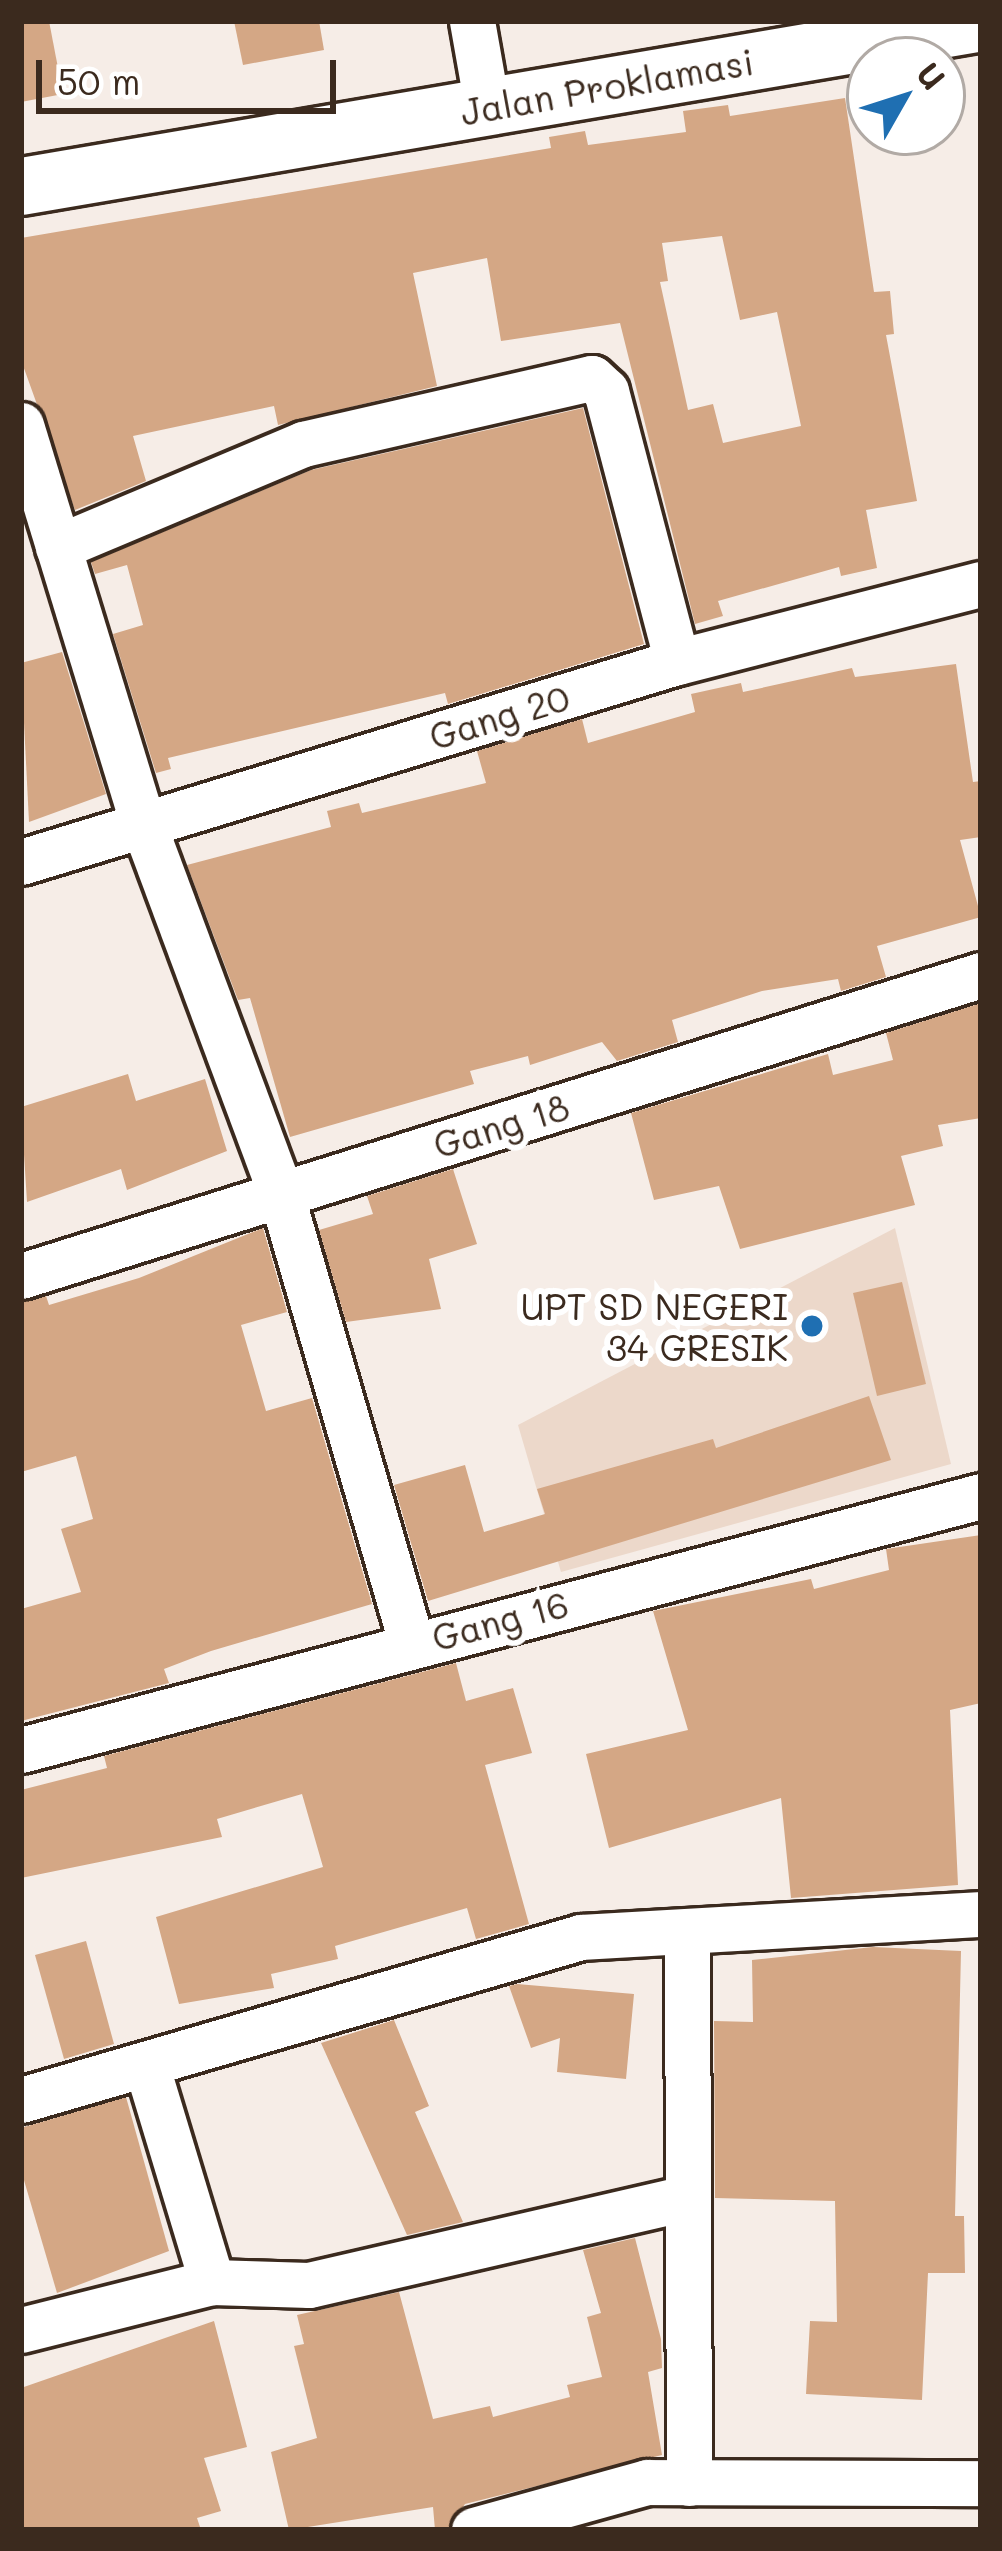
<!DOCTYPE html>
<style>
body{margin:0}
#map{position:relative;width:1002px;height:2551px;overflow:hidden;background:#f6ede7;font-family:Mali,sans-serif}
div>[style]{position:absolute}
.built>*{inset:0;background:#ecd8ca}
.building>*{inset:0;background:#d4a785}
.roads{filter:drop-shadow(3px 0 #3b2a1e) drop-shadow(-3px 0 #3b2a1e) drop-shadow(0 3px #3b2a1e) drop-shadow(0 -3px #3b2a1e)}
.minor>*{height:45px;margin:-22.5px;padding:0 22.5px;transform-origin:22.5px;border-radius:22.5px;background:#fff}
.major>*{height:57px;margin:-28.5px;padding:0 28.5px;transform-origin:28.5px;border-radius:28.5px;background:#fff}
.dots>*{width:33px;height:33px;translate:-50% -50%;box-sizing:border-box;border:6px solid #fff;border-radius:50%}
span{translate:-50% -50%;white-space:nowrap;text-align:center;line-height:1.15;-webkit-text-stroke:12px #fff;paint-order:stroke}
.street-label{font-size:36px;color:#3b2a1e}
.poi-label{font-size:36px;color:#3b2a1e}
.right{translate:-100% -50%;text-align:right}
.frame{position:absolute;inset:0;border:24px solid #3b2a1e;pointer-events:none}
.north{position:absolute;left:846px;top:36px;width:120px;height:120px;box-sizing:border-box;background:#fff;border:3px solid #b1aaa5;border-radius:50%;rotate:51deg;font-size:33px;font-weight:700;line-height:48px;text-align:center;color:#3b2a1e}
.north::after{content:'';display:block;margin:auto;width:42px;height:54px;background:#1f6fb2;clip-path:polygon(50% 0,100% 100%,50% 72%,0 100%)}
.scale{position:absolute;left:36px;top:60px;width:300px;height:54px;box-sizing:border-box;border:6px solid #3b2a1e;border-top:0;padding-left:15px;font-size:36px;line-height:42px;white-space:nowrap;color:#3b2a1e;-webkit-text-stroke:9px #fff;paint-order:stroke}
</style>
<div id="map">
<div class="built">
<div style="clip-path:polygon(895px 1228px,951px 1464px,561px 1572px,518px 1425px)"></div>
</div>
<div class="building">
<div style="clip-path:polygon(21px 21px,49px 21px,63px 94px,21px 102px)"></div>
<div style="clip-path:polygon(234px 21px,319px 21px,324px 50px,243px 65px)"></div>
<div style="clip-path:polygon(evenodd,845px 98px,874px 292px,890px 291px,894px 334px,886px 335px,917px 501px,866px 510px,877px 568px,841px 576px,839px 567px,718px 601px,723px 616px,695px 624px,620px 323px,501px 341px,487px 258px,413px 273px,437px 386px,278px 425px,274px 406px,133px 436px,146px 481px,75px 510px,21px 360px,21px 238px,551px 148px,549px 137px,585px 131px,588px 145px,686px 132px,683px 111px,728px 105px,730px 116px,845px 98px,722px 236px,740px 320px,777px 312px,801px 426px,723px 443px,713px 404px,688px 410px,660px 282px,668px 281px,662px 243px,722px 236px)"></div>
<div style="clip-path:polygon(583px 408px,644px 644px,448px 704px,445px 693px,168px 758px,171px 769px,156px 773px,113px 634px,143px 625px,127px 565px,95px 574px,91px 562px,311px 470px)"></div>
<div style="clip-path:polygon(62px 652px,106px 794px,29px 822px,21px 663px)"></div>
<div style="clip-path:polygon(956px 664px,973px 782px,981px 781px,981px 837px,960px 840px,981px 917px,877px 946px,886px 977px,841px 991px,838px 979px,762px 991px,672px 1020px,678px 1042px,617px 1061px,602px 1042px,530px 1065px,528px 1056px,470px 1071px,474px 1084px,290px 1137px,250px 998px,238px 1000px,187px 865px,331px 827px,327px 811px,359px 803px,362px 813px,486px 783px,477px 751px,582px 719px,588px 743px,695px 712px,691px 694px,741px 683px,743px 692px,852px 668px,855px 677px)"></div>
<div style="clip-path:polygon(981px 1003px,981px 1118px,938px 1125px,943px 1146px,901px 1156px,915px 1205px,740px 1249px,719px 1186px,654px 1200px,631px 1113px,828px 1054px,833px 1075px,893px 1060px,886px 1033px)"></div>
<div style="clip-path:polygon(128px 1074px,136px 1101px,205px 1079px,227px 1151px,127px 1190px,121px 1169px,27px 1202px,21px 1107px)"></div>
<div style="clip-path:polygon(453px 1169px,477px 1244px,429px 1259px,441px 1309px,346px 1322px,319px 1230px,373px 1214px,367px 1196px)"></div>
<div style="clip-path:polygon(263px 1228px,287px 1312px,241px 1325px,266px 1411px,312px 1398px,372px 1604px,211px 1651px,164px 1669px,169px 1683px,21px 1721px,21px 1609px,81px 1592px,61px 1529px,93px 1519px,76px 1456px,21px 1472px,21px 1302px,46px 1296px,49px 1305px,139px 1278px)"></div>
<div style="clip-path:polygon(902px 1282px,926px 1384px,877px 1396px,853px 1293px)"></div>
<div style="clip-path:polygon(869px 1396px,891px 1460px,428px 1601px,394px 1485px,465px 1465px,484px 1532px,545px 1514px,537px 1489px,713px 1439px,716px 1448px)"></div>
<div style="clip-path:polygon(981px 1535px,981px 1703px,950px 1710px,958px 1885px,791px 1898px,781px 1798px,609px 1848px,586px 1754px,688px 1730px,653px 1611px,811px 1579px,814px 1589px,889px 1570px,886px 1549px)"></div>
<div style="clip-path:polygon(456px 1663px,466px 1701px,513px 1688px,532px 1753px,485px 1765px,529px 1924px,476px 1939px,467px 1908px,335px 1946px,338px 1959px,271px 1974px,274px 1988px,179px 2004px,156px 1917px,323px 1867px,302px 1794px,217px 1819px,222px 1837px,21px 1878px,21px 1790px,107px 1768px,104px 1756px)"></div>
<div style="clip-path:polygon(86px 1941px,114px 2044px,64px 2059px,35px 1955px)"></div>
<div style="clip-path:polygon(873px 1947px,961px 1951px,955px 2216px,964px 2216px,965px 2273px,928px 2273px,922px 2400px,806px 2394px,810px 2321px,837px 2322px,835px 2201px,715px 2198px,714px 2021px,753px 2022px,752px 1960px)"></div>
<div style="clip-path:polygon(517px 1984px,634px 1994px,626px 2079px,557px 2072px,560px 2038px,531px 2048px,509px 1986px)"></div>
<div style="clip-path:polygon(394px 2020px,429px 2106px,415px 2112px,463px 2222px,407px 2235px,321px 2043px)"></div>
<div style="clip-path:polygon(126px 2097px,169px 2251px,57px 2293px,21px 2170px,21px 2128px)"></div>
<div style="clip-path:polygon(635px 2238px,661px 2339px,662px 2368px,648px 2372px,662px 2455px,465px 2504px,448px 2530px,435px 2530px,433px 2507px,289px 2530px,271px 2452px,317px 2438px,294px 2346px,304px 2344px,297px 2315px,399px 2292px,433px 2419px,490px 2406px,493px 2417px,570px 2397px,567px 2385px,602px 2377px,587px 2317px,601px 2313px,583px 2250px)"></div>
<div style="clip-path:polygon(214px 2321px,247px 2447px,204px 2458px,221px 2511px,197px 2518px,201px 2530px,21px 2530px,21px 2388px)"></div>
</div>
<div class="roads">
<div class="minor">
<div style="left:472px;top:21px;width:86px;rotate:80deg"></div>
<div style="left:21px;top:425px;width:416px;rotate:73deg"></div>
<div style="left:143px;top:823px;width:396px;rotate:69.6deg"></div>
<div style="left:281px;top:1194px;width:469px;rotate:73.8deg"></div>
<div style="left:58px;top:547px;width:266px;rotate:-22.8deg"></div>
<div style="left:303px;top:444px;width:296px;rotate:-12.9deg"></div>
<div style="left:592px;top:378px;width:19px;rotate:43deg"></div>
<div style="left:606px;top:391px;width:280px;rotate:75.3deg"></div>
<div style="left:21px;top:862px;width:686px;rotate:-16.96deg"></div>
<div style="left:677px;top:662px;width:314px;rotate:-14.4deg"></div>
<div style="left:21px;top:1276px;width:1006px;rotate:-17.41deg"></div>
<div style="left:21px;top:1750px;width:993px;rotate:-14.82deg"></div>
<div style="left:687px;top:1935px;width:548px;rotate:89.79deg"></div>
<div style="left:146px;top:2064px;width:228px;rotate:73.2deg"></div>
<div style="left:212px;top:2282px;width:97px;rotate:1.8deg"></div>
<div style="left:309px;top:2285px;width:383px;rotate:-13deg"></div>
<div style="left:21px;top:2100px;width:583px;rotate:-16.23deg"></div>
<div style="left:581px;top:1937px;width:401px;rotate:-3.3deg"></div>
<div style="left:21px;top:2330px;width:197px;rotate:-14.1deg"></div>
<div style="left:474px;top:2530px;width:180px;rotate:-15.5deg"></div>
<div style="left:647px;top:2482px;width:334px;rotate:0.2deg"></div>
</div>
<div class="major">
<div style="left:21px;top:186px;width:974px;rotate:-9.69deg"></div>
</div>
</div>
<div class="dots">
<div style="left:812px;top:1326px;background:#1f6fb2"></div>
</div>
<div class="street-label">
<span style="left:607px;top:86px;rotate:-10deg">Jalan Proklamasi</span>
<span style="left:499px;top:716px;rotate:-17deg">Gang 20</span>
<span style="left:501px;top:1125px;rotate:-17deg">Gang 18</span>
<span style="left:500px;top:1620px;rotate:-15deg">Gang 16</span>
</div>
<div class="poi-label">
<span class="right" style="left:788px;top:1326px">UPT SD NEGERI<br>34 GRESIK</span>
</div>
<div class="frame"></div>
<div class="north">U</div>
<div class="scale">50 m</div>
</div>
